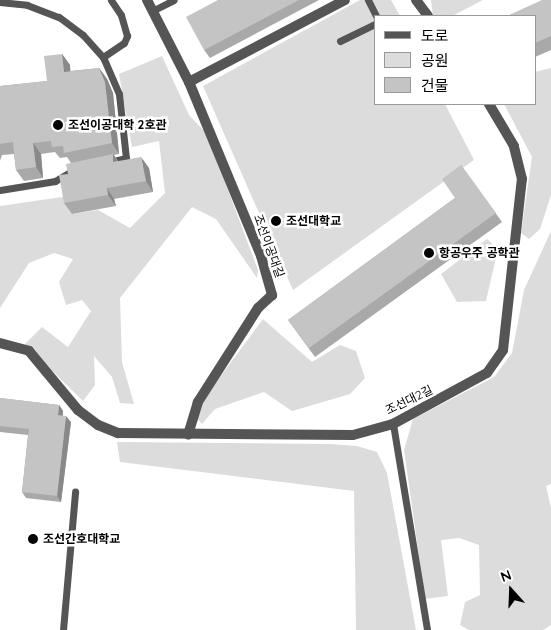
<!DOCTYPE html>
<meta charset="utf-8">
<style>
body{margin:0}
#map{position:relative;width:551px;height:630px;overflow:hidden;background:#fff;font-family:Quicksand,"Noto Sans KR",sans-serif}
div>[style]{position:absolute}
.green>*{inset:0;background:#dcdcdc}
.lane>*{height:7px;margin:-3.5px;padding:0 3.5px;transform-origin:3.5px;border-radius:3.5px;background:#555}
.street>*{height:10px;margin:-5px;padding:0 5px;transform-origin:5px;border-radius:5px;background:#555}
.wall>*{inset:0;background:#a9a9a9}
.shaded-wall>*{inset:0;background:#898989}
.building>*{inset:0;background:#c4c4c4}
.dots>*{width:14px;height:14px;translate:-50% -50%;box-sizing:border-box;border:2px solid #fff;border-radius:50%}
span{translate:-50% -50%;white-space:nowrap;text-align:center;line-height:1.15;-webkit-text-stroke:5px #fff;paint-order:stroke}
.poi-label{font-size:12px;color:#000;font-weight:700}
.left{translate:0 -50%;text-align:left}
.street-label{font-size:12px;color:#000}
.legend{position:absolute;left:374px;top:15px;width:162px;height:90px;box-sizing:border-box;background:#fff;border:1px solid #999;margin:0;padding:6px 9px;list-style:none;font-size:15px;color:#000}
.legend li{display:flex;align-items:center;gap:10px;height:25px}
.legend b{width:25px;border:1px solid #999}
.north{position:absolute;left:486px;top:565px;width:50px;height:50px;-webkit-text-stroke:4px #fff;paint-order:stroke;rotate:340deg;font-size:14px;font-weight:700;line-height:20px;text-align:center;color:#000}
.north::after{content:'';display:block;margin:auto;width:18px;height:22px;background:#000;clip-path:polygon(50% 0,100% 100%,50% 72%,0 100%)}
</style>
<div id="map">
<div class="green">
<div style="clip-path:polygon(360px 0,391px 0,400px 16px,375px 16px,375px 104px,445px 104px,474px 160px,293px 290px,203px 86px)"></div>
<div style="clip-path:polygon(431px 0,483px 0,452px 16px,433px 16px)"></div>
<div style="clip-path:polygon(162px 56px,189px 115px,207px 134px,258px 270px,257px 278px,216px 219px,192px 207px,120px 298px,122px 362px,134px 404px,120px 403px,112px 377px,94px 356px,95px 385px,83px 401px,25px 344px,42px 327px,68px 347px,91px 311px,82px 300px,66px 305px,59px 282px,73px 259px,54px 253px,29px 263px,0 308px,0 206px,69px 196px,72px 214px,98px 210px,130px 228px,165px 193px,159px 141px,132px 147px,119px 74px)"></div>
<div style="clip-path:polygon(551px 68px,551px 195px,540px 229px,529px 239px,521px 233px,532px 157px,504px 104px,535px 104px,535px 72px)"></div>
<div style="clip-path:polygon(551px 231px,551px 484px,546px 486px,551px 508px,551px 625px,543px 630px,469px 630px,460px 625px,465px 602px,480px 595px,479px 545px,459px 538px,441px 540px,448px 596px,425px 599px,404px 450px,413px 419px,494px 377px,512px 353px,524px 290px)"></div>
<div style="clip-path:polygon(487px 239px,498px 249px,486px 301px,457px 302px,441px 274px)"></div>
<div style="clip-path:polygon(263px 319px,312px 362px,340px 345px,356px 351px,365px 378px,350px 394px,292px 411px,264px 392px,215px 409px,202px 424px,196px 417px,208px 393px)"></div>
<div style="clip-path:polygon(117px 442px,330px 444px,357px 446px,377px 452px,387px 473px,416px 630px,356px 630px,354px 491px,120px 462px)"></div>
</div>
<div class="lane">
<div style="left:368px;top:0;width:18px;rotate:63deg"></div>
<div style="left:0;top:2px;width:27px;rotate:6deg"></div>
<div style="left:27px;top:5px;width:34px;rotate:21deg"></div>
<div style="left:59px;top:17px;width:30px;rotate:37deg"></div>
<div style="left:83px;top:35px;width:30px;rotate:48deg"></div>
<div style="left:103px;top:57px;width:40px;rotate:66.6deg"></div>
<div style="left:119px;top:94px;width:64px;rotate:83.8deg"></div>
<div style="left:126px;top:158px;width:18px;rotate:167deg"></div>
<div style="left:154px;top:10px;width:22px;rotate:-27deg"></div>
<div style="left:340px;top:41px;width:39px;rotate:-26deg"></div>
<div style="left:103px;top:57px;width:25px;rotate:-34deg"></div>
<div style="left:124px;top:43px;width:8px;rotate:-67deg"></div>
<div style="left:127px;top:36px;width:22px;rotate:-106deg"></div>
<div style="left:121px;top:15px;width:18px;rotate:-124deg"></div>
<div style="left:0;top:190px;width:56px;rotate:-9.3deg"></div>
<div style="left:55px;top:181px;width:23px;rotate:-31deg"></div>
<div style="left:393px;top:424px;width:209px;rotate:80.6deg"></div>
<div style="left:63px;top:630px;width:139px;rotate:-85deg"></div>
</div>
<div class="street">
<div style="left:147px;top:0;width:92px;rotate:62.9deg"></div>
<div style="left:189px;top:82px;width:188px;rotate:67.5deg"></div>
<div style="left:261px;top:256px;width:41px;rotate:74.2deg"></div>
<div style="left:272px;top:295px;width:19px;rotate:137deg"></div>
<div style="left:258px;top:308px;width:112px;rotate:122.6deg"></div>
<div style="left:198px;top:402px;width:34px;rotate:107deg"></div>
<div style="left:416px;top:0;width:20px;rotate:53deg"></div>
<div style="left:189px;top:82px;width:176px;rotate:-27.7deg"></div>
<div style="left:0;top:343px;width:30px;rotate:15deg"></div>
<div style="left:29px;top:351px;width:77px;rotate:50.3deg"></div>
<div style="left:78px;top:410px;width:25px;rotate:37deg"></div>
<div style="left:98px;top:425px;width:22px;rotate:22deg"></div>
<div style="left:118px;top:433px;width:235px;rotate:0.5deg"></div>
<div style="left:353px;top:435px;width:41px;rotate:-15.4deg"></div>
<div style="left:393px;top:424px;width:107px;rotate:-28.5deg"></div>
<div style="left:487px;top:373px;width:28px;rotate:-55deg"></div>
<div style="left:503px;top:350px;width:172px;rotate:-83.7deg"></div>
<div style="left:522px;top:179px;width:34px;rotate:-104deg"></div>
<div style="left:514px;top:146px;width:49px;rotate:-120.8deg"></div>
</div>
<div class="wall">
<div style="clip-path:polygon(218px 0,319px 0,210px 58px,204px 50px)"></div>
<div style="clip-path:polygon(551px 0,551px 50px,535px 57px,535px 16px)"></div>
<div style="clip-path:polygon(62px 54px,70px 65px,70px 71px,99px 68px,107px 79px,113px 93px,119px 154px,114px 155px,118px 161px,149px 168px,153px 192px,114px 199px,116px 206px,72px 214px,64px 203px,68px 174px,71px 163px,67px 157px,60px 158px,55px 152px,41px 154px,43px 178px,24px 181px,16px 170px,14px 154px,2px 155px,0 161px,0 86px,47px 81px)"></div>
<div style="clip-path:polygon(461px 165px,502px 222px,315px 357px,288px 320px,455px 198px)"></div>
<div style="clip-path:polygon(0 398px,59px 405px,63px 411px,63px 416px,71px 422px,61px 502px,26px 498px,22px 492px,28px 435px,0 432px)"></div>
</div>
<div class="shaded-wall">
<div style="clip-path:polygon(62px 54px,70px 65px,71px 83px,64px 72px)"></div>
<div style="clip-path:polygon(99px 68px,107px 79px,113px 93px,119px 154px,112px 143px)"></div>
<div style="clip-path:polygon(33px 143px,41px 154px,43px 178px,36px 167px)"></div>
<div style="clip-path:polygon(113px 154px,120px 165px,113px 162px)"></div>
<div style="clip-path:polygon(141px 157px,149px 168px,153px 192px,146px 181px)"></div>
<div style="clip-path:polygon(107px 188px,114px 199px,116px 206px,108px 195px)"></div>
<div style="clip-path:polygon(59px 405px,63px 411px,62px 421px,58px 415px)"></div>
<div style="clip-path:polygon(66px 416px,71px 422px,61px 502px,57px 496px)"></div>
</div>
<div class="building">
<div style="clip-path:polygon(218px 0,299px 0,204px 50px,186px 17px)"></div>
<div style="clip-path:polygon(542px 0,551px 0,551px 36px,535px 43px,535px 16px,507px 16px)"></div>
<div style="clip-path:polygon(62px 54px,64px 72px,99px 68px,105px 82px,112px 143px,64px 153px,63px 146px,52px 147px,51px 141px,33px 143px,36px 167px,16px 170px,13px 142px,0 144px,0 86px,47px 81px,44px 56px)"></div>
<div style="clip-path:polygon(113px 154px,113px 162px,141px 157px,146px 181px,107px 188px,108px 195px,64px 203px,59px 175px,68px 174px,66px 164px)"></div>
<div style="clip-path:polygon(461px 165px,496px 213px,309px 348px,288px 320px,455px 198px,442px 179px)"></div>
<div style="clip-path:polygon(0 398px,59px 405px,58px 415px,66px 416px,57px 496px,22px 492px,29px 429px,0 426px)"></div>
</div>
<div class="dots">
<div style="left:58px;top:125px;background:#000"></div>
<div style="left:276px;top:221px;background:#000"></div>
<div style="left:429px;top:253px;background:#000"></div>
<div style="left:33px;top:539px;background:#000"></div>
</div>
<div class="poi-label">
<span class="left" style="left:68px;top:125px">조선이공대학 2호관</span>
<span class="left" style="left:286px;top:221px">조선대학교</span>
<span class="left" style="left:439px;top:253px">항공우주 공학관</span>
<span class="left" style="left:43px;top:539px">조선간호대학교</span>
</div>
<div class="street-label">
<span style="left:269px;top:246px;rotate:70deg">조선이공대길</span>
<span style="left:409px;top:400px;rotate:-26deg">조선대2길</span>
</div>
<ul class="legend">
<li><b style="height:6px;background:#555"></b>도로</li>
<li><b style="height:14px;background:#dcdcdc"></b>공원</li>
<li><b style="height:14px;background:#c4c4c4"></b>건물</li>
</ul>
<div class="north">N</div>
</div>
